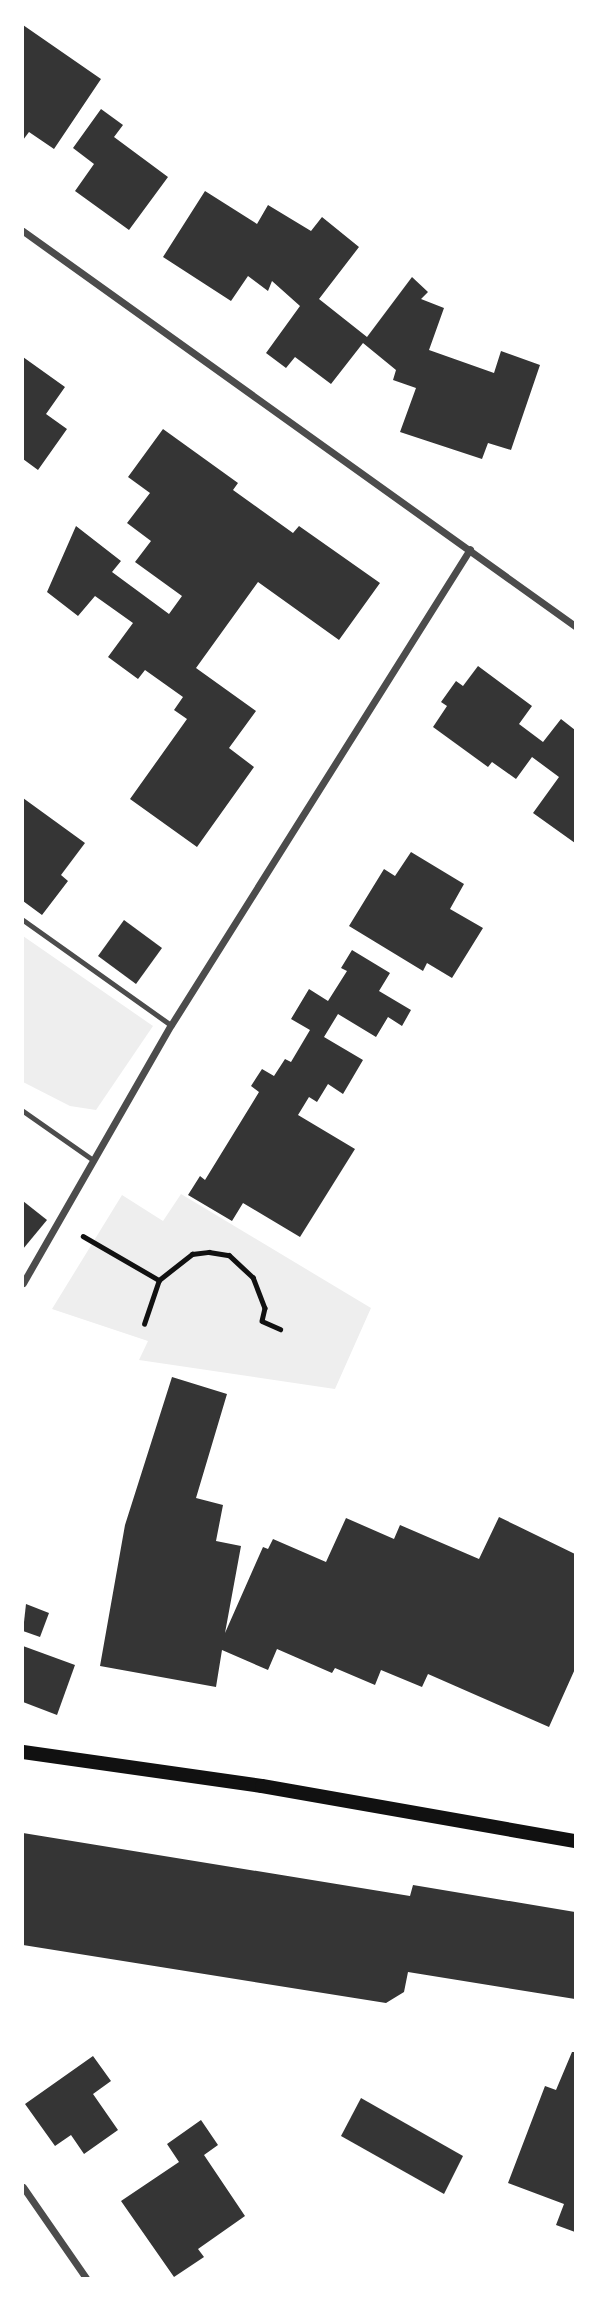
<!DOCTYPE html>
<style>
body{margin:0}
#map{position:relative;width:598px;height:2301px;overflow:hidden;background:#fff;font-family:Inter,sans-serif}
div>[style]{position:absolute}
.green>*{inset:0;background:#eee}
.building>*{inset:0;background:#353535}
.path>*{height:4.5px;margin:-2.25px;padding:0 2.25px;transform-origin:2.25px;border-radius:2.25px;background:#111}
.service>*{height:5px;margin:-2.5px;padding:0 2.5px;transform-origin:2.5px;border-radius:2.5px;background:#4c4c4c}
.minor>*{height:7px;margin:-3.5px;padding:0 3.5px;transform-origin:3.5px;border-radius:3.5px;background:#4c4c4c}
.secondary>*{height:14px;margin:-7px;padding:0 7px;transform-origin:7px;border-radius:7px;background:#111}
span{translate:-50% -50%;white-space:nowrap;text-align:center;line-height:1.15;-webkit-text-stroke:5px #fff;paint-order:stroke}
.frame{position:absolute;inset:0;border:24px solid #fff;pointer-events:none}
</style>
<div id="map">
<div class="green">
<div style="clip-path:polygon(23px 936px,153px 1026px,96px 1110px,70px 1106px,23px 1082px)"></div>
<div style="clip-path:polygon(181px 1194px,371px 1308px,335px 1389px,139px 1360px,148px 1341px,52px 1309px,122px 1195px,163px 1221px)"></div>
</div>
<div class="building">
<div style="clip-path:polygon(23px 25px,101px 79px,54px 149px,29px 132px,23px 140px)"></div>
<div style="clip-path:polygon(101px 109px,123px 125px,114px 137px,168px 177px,129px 230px,75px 191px,94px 164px,73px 148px)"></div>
<div style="clip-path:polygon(205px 191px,257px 224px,268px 205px,311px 231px,322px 217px,359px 247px,319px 299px,367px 337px,412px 277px,428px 292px,421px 299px,444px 308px,429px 350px,494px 373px,501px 351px,540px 365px,511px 450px,488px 443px,482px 459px,400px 432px,416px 388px,393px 380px,396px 370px,363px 343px,331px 384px,295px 357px,286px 368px,266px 353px,300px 306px,272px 281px,268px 291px,248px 276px,231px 301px,163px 257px)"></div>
<div style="clip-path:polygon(23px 357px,65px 387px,46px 414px,67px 429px,38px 470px,23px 459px)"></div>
<div style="clip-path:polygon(163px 429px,238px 483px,233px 490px,293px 533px,299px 526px,380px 583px,339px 640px,258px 582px,196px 668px,256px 711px,229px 748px,254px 767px,197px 847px,130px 799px,187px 719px,174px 710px,183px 697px,145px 670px,138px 679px,108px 657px,133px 623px,95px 596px,78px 616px,47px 592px,76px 526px,121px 561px,112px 572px,169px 614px,182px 596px,135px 562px,151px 541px,127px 523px,150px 493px,128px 477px)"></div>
<div style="clip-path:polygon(478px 666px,532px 706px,519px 724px,543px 742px,561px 719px,575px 730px,575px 843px,533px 813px,559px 777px,532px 757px,516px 779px,492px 762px,488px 767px,433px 727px,447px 706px,441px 702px,456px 681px,463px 686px)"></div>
<div style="clip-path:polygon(23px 798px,85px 843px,61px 875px,68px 881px,42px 915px,23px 901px)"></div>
<div style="clip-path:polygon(411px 852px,464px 884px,450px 909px,483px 928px,452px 978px,427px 963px,423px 971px,349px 926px,384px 869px,395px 876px)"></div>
<div style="clip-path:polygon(124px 920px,162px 948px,136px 984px,98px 956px)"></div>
<div style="clip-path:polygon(352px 950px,390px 973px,379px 991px,411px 1010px,402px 1026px,388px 1017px,376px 1037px,338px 1014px,324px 1037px,363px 1060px,343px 1094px,328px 1084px,317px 1102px,309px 1097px,298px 1115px,355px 1149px,300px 1237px,243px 1203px,232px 1221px,188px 1195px,200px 1176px,205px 1180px,259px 1092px,251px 1086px,262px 1069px,274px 1076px,285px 1059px,291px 1062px,310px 1030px,291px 1019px,309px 989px,328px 1001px,347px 971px,341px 968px)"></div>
<div style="clip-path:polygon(23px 1201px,47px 1220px,23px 1249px)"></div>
<div style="clip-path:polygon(172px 1377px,227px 1394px,196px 1498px,223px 1505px,216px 1541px,241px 1546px,225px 1633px,263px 1547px,268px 1549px,273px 1539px,326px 1562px,346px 1518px,394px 1539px,400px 1525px,479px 1559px,499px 1517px,575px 1554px,575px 1669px,549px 1727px,428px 1674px,422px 1687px,381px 1670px,375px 1685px,335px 1668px,332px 1673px,277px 1649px,268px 1670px,222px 1650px,216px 1687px,100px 1666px,125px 1525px)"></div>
<div style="clip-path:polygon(26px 1604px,49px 1613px,40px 1637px,23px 1631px)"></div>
<div style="clip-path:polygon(23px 1646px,75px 1665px,57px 1715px,23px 1702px)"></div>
<div style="clip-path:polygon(23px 1833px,410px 1896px,413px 1885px,575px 1912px,575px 1999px,408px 1972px,404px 1992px,386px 2003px,23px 1945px)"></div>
<div style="clip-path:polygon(572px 2052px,575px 2052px,575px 2232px,556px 2225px,564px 2204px,508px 2183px,545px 2086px,556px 2090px)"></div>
<div style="clip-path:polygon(93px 2056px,111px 2081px,93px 2094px,118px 2130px,84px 2154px,71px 2135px,55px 2146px,25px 2104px)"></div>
<div style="clip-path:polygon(361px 2098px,463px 2156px,444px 2194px,341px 2136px)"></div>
<div style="clip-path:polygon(201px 2120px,218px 2145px,204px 2155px,245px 2216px,198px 2249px,204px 2257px,174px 2277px,121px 2201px,179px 2162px,167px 2144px)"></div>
</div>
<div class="path">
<div style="left:83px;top:1236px;width:88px;rotate:30.1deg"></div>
<div style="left:144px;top:1324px;width:46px;rotate:-71.2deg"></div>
<div style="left:159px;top:1280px;width:42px;rotate:-38.2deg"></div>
<div style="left:192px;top:1254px;width:17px;rotate:-7deg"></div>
<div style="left:209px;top:1252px;width:20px;rotate:9deg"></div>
<div style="left:229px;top:1255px;width:33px;rotate:43deg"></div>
<div style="left:253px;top:1277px;width:33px;rotate:69deg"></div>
<div style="left:265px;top:1308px;width:13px;rotate:103deg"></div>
<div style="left:262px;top:1321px;width:20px;rotate:24deg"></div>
</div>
<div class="service">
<div style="left:23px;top:920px;width:181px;rotate:35.4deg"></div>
<div style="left:23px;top:1111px;width:85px;rotate:35deg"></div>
</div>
<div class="minor">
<div style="left:23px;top:231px;width:679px;rotate:35.59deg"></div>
<div style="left:23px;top:1283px;width:297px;rotate:-60.2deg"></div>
<div style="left:171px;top:1025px;width:562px;rotate:-57.86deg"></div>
<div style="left:23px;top:2187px;width:111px;rotate:55.3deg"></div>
</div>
<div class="secondary">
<div style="left:23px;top:1752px;width:241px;rotate:8.1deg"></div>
<div style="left:262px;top:1786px;width:318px;rotate:10deg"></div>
</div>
<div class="frame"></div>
</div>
